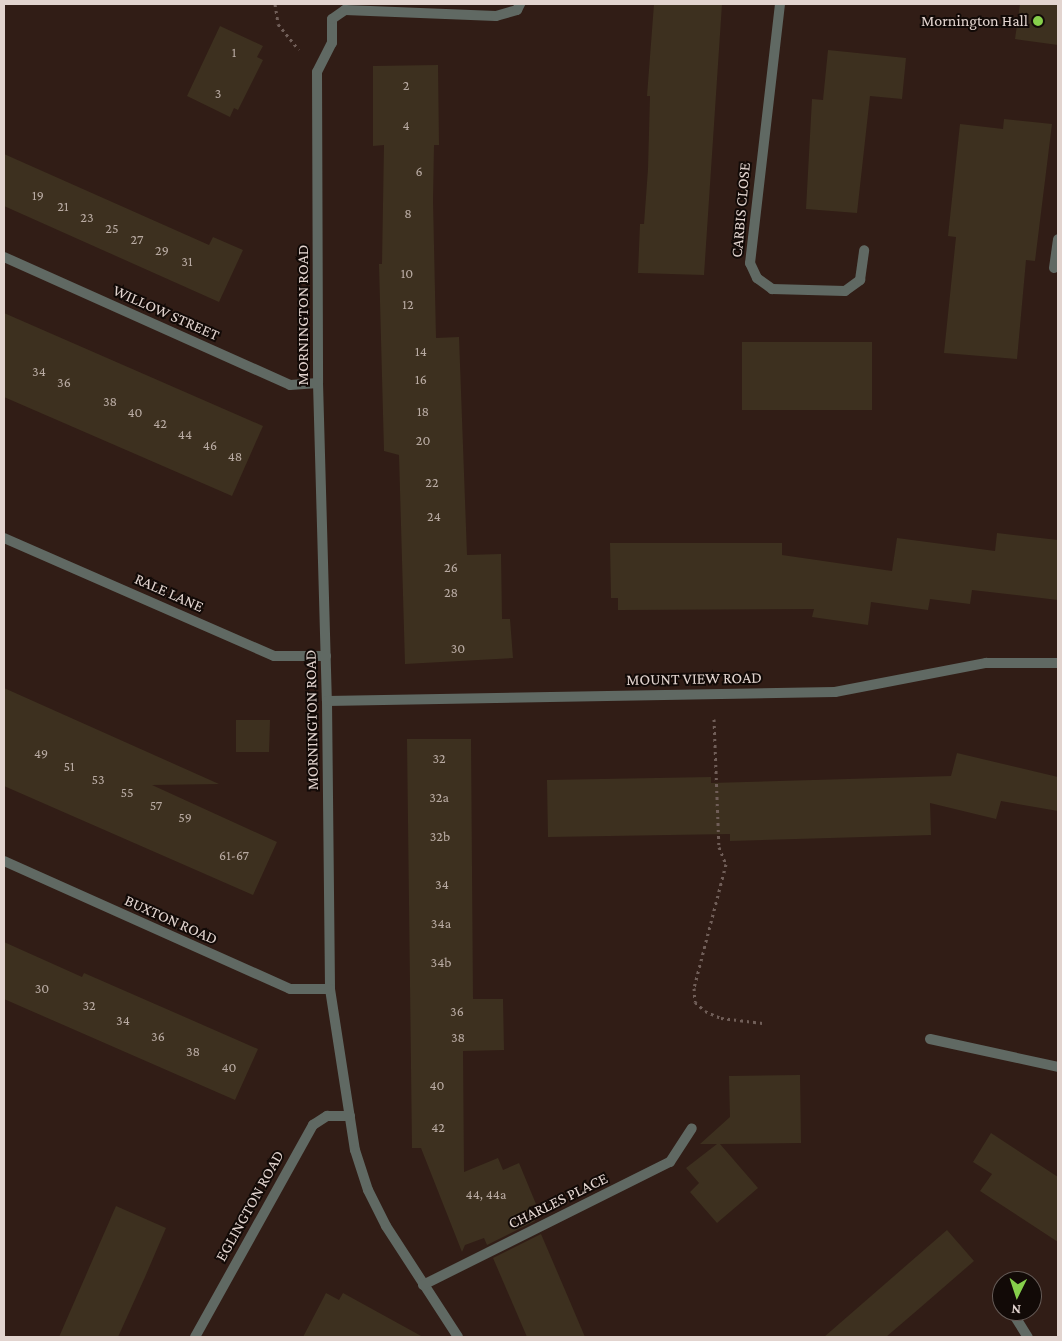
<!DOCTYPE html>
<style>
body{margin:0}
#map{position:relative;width:1062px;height:1341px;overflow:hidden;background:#311d16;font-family:"Crimson Pro",serif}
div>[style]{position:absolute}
.building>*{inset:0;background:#3d301f}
.path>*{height:3px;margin-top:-1.5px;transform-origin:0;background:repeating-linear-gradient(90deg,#705e58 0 2.5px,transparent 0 6.5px)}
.service>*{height:10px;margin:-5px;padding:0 5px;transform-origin:5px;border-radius:5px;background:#606963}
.minor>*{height:10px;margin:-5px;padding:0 5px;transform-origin:5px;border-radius:5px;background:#606963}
.dots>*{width:14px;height:14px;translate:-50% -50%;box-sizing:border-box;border:2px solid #120a07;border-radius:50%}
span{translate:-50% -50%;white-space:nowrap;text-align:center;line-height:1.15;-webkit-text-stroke:4px #120a07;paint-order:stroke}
.number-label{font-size:14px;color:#b9aba3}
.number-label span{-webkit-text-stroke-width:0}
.poi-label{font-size:16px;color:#e2d4cf}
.right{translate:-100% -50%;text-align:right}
.street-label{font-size:16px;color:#e2d4cf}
.frame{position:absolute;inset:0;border:5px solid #e2d4cf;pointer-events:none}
.north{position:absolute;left:992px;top:1271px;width:50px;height:50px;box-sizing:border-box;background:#120a07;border:1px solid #655b57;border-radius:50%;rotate:184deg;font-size:14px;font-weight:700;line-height:20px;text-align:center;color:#e2d4cf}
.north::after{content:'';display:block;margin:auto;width:18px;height:22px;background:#86cf4b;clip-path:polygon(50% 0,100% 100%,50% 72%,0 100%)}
</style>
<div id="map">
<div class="building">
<div style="clip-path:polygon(654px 4px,722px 4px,704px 275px,638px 273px,640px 224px,644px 224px,648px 169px,650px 96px,647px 96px)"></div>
<div style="clip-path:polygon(1020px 4px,1058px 4px,1058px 45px,1015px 39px)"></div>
<div style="clip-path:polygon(220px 26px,263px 46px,257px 57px,263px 60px,238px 110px,234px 108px,230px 117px,187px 96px)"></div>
<div style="clip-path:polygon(828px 50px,906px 58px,902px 99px,870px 96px,857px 213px,806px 209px,812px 99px,823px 100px)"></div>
<div style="clip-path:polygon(438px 65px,439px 145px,434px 145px,433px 200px,436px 338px,459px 337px,467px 555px,501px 554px,502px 619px,510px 619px,513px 658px,405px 664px,399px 455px,384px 451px,379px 264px,382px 264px,384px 145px,373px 146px,373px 66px)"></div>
<div style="clip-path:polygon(1004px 119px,1052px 124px,1035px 261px,1026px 260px,1017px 359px,944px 353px,956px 237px,948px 236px,960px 124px,1003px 129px)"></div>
<div style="clip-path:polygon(4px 154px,209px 245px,213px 237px,243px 250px,219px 302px,4px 206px)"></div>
<div style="clip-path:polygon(4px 313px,263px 426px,232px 496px,4px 397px)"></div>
<div style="clip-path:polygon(742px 342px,872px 342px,872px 410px,742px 410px)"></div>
<div style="clip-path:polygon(997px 533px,1058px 540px,1058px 600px,972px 590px,970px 604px,930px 599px,928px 610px,871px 602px,868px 625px,812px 617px,814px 609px,618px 610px,618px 598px,611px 598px,610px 543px,782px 543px,782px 555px,892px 571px,897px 538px,995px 551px)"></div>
<div style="clip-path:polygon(4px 688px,219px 784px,152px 785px,277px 842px,253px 895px,4px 786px)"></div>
<div style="clip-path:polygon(236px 720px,270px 720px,269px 752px,236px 752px)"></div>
<div style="clip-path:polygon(407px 739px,471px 739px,473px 999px,503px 999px,504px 1050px,463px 1051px,464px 1172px,498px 1158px,503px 1170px,519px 1163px,536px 1204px,529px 1207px,535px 1221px,487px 1245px,484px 1238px,465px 1245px,462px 1252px,421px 1148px,412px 1148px)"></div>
<div style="clip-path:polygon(957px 753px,1058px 777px,1058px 811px,1001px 801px,996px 819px,930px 803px,931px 835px,730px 841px,730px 834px,548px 837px,547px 780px,711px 777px,711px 783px,951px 776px)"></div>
<div style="clip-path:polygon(4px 942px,82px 977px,84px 973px,258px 1049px,235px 1100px,4px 999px)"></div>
<div style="clip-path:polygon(800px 1075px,801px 1143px,720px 1144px,758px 1188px,717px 1223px,690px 1192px,699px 1183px,686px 1168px,717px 1144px,700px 1144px,730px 1117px,729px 1076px)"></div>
<div style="clip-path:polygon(991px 1133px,1058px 1177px,1058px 1242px,980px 1191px,992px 1174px,973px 1162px)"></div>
<div style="clip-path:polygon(116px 1206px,166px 1228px,145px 1277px,118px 1337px,59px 1337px)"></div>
<div style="clip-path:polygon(947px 1230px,974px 1261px,921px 1307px,886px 1337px,824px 1337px)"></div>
<div style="clip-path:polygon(541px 1234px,568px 1297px,585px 1337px,527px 1337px,493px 1258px)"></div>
<div style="clip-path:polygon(326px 1293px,339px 1300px,343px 1293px,423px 1337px,303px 1337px)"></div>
</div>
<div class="path">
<div style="left:275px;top:4px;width:20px;rotate:81deg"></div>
<div style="left:278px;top:24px;width:33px;rotate:51deg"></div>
<div style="left:714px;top:719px;width:128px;rotate:87.8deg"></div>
<div style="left:719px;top:847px;width:18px;rotate:68deg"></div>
<div style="left:726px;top:864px;width:128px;rotate:104.5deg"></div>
<div style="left:694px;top:988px;width:14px;rotate:86deg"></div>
<div style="left:695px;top:1002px;width:13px;rotate:42deg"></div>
<div style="left:705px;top:1011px;width:17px;rotate:24deg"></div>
<div style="left:721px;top:1018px;width:42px;rotate:6.8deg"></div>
</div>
<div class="service">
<div style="left:317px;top:72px;width:33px;rotate:-63deg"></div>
<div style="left:332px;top:43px;width:24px;rotate:-90deg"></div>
<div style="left:332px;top:19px;width:16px;rotate:-35deg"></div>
<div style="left:345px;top:10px;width:151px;rotate:2.3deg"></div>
<div style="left:496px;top:16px;width:22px;rotate:-16deg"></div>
<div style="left:517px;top:10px;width:7px;rotate:-63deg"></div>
<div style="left:4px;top:538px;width:295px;rotate:23.6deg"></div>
<div style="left:274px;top:656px;width:52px"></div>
<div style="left:930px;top:1039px;width:131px;rotate:12.3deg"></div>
</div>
<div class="minor">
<div style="left:780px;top:4px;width:261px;rotate:96.6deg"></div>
<div style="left:750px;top:263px;width:17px;rotate:65deg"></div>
<div style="left:757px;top:278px;width:19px;rotate:36deg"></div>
<div style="left:772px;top:289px;width:73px;rotate:1.6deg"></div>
<div style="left:845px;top:291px;width:19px;rotate:-36deg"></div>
<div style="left:860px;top:280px;width:30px;rotate:-82deg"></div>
<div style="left:317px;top:72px;width:311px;rotate:89.8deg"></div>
<div style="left:318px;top:383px;width:318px;rotate:88.4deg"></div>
<div style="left:327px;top:701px;width:288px;rotate:89.4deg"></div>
<div style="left:330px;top:989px;width:163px;rotate:81.2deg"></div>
<div style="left:355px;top:1150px;width:42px;rotate:72deg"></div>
<div style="left:368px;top:1190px;width:40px;rotate:63.4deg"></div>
<div style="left:386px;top:1226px;width:132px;rotate:57deg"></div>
<div style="left:4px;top:257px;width:313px;rotate:24.1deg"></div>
<div style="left:290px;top:385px;width:28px;rotate:-4deg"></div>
<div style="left:1054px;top:268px;width:29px;rotate:-82deg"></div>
<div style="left:327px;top:701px;width:508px;rotate:-1.01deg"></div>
<div style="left:835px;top:692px;width:154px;rotate:-10.9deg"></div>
<div style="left:986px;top:663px;width:72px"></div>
<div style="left:4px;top:861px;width:313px;rotate:24.1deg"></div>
<div style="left:290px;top:989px;width:40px"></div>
<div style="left:423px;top:1285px;width:276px;rotate:-26.5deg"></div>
<div style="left:670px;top:1162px;width:40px;rotate:-57.1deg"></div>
<div style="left:1014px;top:1315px;width:26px;rotate:58deg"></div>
<div style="left:195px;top:1337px;width:243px;rotate:-60.9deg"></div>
<div style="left:313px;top:1125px;width:17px;rotate:-33deg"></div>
<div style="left:327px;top:1116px;width:23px"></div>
</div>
<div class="dots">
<div style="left:1038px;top:21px;background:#86cf4b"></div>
</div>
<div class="number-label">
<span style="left:234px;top:52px">1</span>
<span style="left:406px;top:85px">2</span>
<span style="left:218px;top:93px">3</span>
<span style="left:406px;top:125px">4</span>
<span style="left:419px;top:171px">6</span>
<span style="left:38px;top:195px">19</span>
<span style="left:63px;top:206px">21</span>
<span style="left:408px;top:213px">8</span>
<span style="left:87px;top:217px">23</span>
<span style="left:112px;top:228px">25</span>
<span style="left:137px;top:239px">27</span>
<span style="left:162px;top:250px">29</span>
<span style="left:187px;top:261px">31</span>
<span style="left:407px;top:273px">10</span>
<span style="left:408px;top:304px">12</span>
<span style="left:421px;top:351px">14</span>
<span style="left:39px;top:371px">34</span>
<span style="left:421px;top:379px">16</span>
<span style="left:64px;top:382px">36</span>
<span style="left:110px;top:401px">38</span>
<span style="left:423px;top:411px">18</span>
<span style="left:135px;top:412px">40</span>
<span style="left:160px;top:423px">42</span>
<span style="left:185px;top:434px">44</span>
<span style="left:423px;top:440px">20</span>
<span style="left:210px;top:445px">46</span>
<span style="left:235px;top:456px">48</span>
<span style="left:432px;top:482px">22</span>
<span style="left:434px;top:516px">24</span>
<span style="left:451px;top:567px">26</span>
<span style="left:451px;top:592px">28</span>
<span style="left:458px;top:648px">30</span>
<span style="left:41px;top:753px">49</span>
<span style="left:439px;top:758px">32</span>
<span style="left:69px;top:766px">51</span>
<span style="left:98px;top:779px">53</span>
<span style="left:127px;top:792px">55</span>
<span style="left:439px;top:797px">32a</span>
<span style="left:156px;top:805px">57</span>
<span style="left:185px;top:817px">59</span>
<span style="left:440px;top:836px">32b</span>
<span style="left:234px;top:855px">61-67</span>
<span style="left:442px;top:884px">34</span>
<span style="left:441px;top:923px">34a</span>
<span style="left:441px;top:962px">34b</span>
<span style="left:42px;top:988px">30</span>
<span style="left:89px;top:1005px">32</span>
<span style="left:457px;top:1011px">36</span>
<span style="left:123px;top:1020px">34</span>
<span style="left:158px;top:1036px">36</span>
<span style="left:458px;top:1037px">38</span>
<span style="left:193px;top:1051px">38</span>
<span style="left:229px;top:1067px">40</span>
<span style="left:437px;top:1085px">40</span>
<span style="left:438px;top:1127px">42</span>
<span style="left:486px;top:1194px">44, 44a</span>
</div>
<div class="poi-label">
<span class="right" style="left:1028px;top:21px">Mornington Hall</span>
</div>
<div class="street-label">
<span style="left:741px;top:210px;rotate:-85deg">CARBIS CLOSE</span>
<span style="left:166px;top:313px;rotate:24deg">WILLOW STREET</span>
<span style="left:303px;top:315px;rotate:-90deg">MORNINGTON ROAD</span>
<span style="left:169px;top:593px;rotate:24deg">RALE LANE</span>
<span style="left:694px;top:679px;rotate:-1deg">MOUNT VIEW ROAD</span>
<span style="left:312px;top:720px;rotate:-91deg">MORNINGTON ROAD</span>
<span style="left:171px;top:920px;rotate:24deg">BUXTON ROAD</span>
<span style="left:558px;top:1201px;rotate:-26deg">CHARLES PLACE</span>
<span style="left:250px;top:1206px;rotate:-61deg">EGLINGTON ROAD</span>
</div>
<div class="frame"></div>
<div class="north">N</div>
</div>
